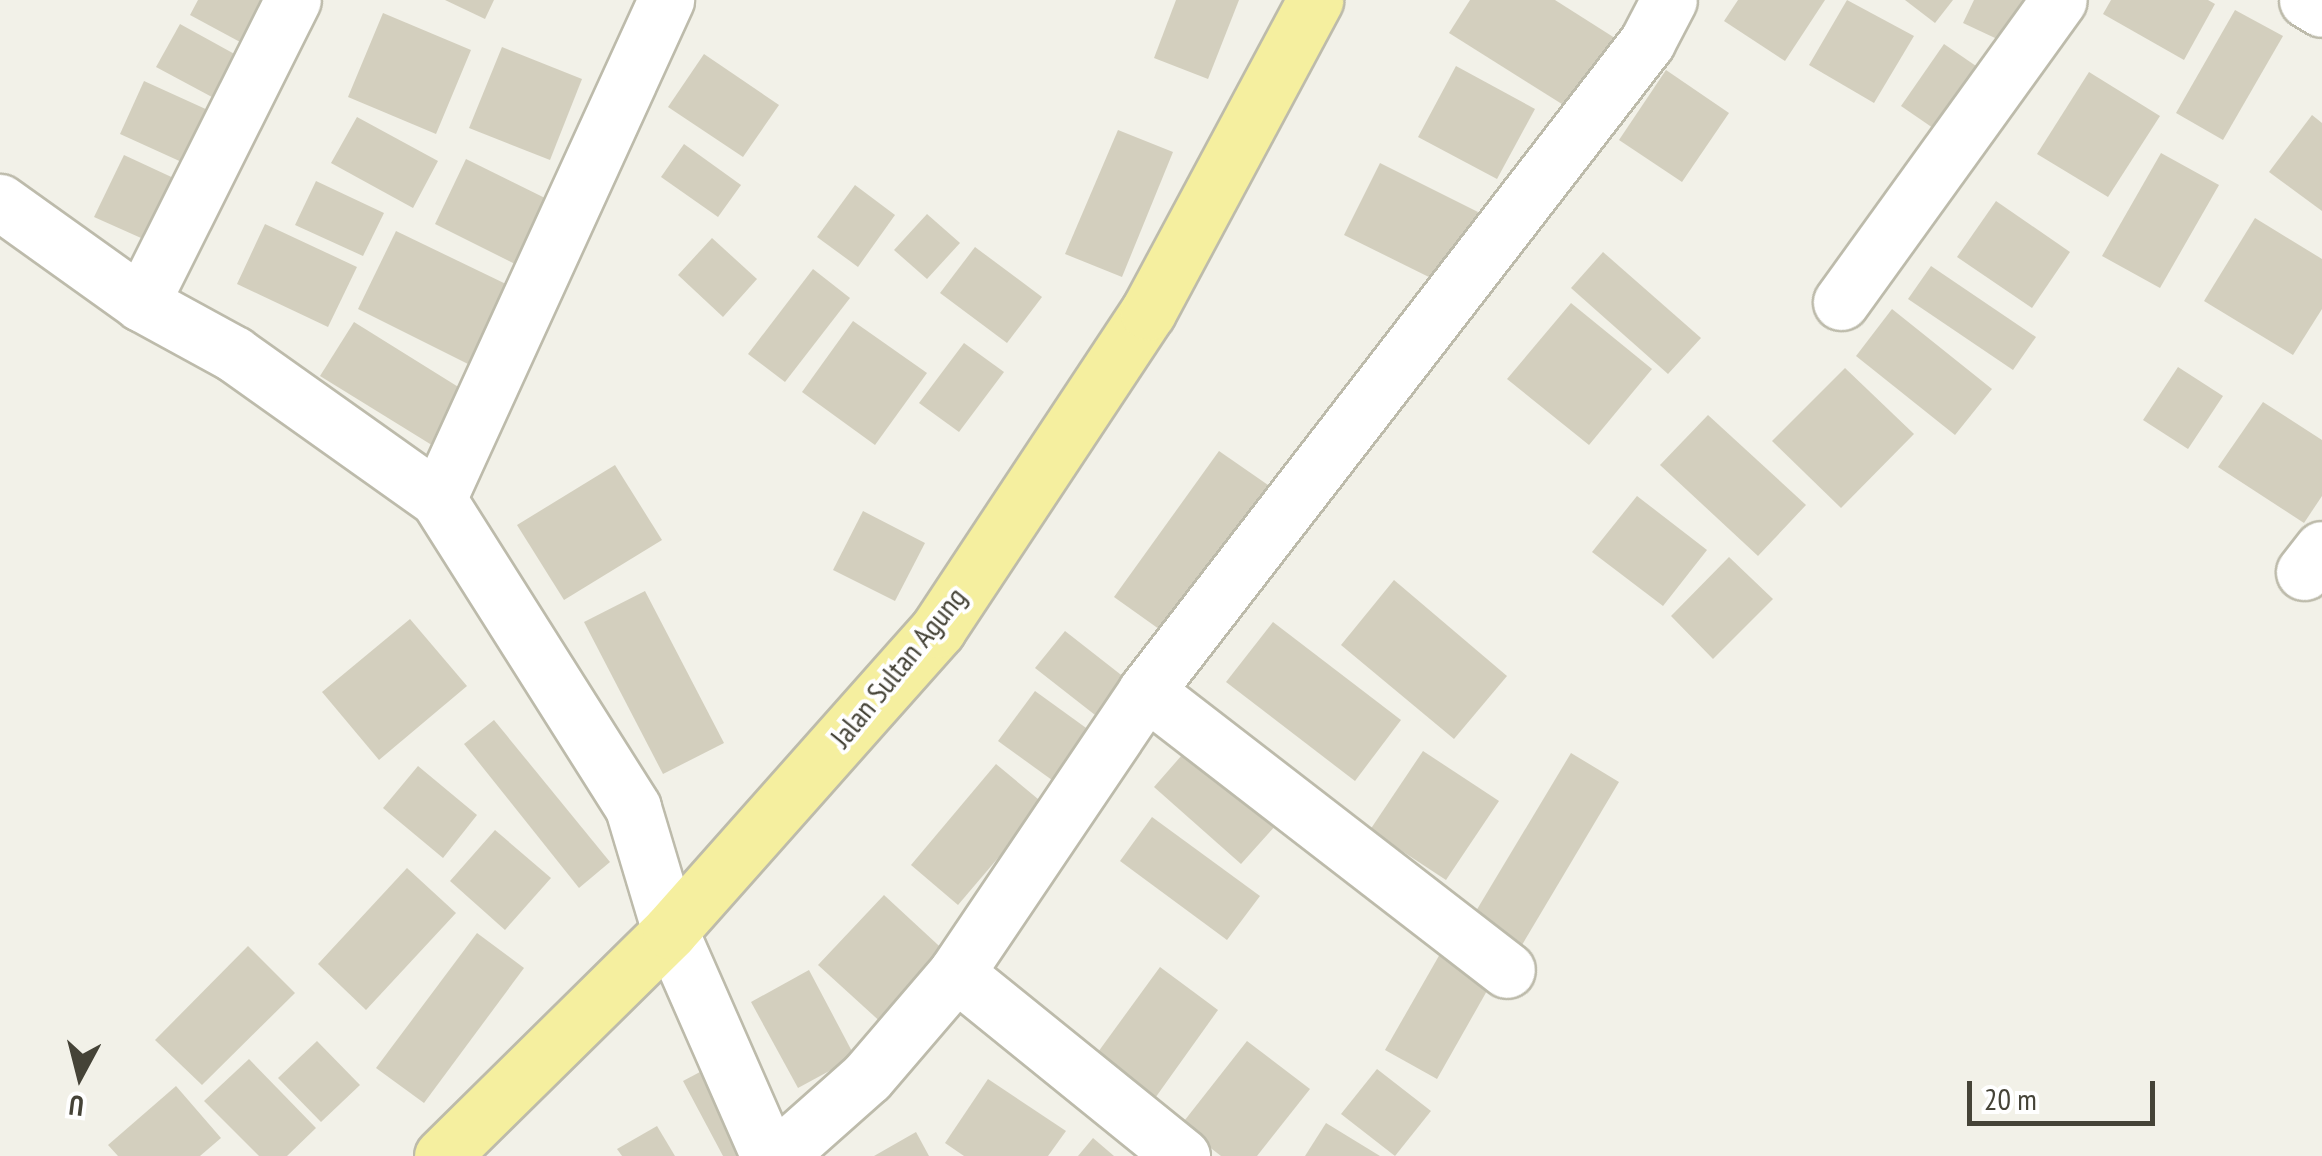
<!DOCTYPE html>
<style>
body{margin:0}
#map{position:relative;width:2322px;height:1156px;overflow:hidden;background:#f2f1e8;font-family:"PT Sans Narrow",sans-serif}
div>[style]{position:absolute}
.building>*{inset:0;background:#d3cfbe}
.roads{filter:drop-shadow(2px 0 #bdbbab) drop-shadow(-2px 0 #bdbbab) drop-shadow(0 2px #bdbbab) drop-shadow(0 -2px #bdbbab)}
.minor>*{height:55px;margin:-27.5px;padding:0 27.5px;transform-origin:27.5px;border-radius:27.5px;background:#fff}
.major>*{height:55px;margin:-27.5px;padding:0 27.5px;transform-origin:27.5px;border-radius:27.5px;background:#f5ef9f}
span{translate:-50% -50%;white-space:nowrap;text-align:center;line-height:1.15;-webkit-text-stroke:8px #fff;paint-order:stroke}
.street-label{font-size:30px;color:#454337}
.north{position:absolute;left:30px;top:1026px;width:100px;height:100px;-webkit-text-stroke:8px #fff;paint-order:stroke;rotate:187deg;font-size:28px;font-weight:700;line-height:40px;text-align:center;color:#454337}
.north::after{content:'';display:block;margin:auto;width:35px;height:45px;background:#454337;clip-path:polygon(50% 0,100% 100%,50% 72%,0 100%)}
.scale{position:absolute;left:1967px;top:1081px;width:188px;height:45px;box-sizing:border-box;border:5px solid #454337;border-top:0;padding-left:12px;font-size:30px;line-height:35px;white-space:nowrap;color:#454337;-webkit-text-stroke:8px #fff;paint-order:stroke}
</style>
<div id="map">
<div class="building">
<div style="clip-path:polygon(198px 0,279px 0,253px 49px,190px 15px)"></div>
<div style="clip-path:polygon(445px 0,494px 0,485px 19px)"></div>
<div style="clip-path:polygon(1176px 0,1239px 0,1208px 79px,1154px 58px)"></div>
<div style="clip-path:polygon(1470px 0,1555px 0,1618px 40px,1573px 111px,1449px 33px)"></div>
<div style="clip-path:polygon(1738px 0,1825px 0,1785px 61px,1724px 21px)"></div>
<div style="clip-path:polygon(1847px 0,1914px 36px,1874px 103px,1809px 65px)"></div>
<div style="clip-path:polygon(1905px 0,1953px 0,1935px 23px)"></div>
<div style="clip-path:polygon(1974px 0,2032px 0,2010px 45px,1963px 23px)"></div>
<div style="clip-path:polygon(2111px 0,2208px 0,2215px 4px,2184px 60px,2103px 14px)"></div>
<div style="clip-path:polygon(2235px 10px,2283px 36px,2223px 140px,2176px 113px)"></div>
<div style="clip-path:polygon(383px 13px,471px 50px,436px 134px,348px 97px)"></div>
<div style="clip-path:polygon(180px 24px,249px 62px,225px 104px,156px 67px)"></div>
<div style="clip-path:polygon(1944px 44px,1992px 77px,1949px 139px,1901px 106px)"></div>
<div style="clip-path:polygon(502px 47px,582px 79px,550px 160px,469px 128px)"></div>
<div style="clip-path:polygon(704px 54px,779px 105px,743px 157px,668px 107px)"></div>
<div style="clip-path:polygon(1456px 66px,1535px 109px,1497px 179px,1418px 137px)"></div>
<div style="clip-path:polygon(1666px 70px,1729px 113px,1682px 182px,1619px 140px)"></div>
<div style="clip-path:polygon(2089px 72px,2160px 116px,2108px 197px,2037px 154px)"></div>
<div style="clip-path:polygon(144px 81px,210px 111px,186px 164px,120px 134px)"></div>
<div style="clip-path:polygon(2312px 115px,2322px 123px,2322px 211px,2269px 172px)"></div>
<div style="clip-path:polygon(357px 117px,438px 161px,413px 208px,331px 163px)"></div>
<div style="clip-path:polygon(1118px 130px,1173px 152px,1122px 277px,1065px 254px)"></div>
<div style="clip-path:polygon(684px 144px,741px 185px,718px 217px,661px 177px)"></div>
<div style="clip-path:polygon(2161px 153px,2219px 185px,2160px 288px,2102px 256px)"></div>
<div style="clip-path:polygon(124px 155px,180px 181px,150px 242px,94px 217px)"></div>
<div style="clip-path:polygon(466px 159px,551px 201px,519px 266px,435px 224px)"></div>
<div style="clip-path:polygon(1380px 163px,1478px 212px,1441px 283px,1344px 235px)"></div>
<div style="clip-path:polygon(316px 181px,384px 213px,363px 256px,295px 225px)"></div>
<div style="clip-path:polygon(855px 185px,895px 215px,858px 267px,817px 237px)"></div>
<div style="clip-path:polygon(1996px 201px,2070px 252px,2032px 308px,1957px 257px)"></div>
<div style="clip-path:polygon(927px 214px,960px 243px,927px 279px,894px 250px)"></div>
<div style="clip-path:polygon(2255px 218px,2322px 259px,2322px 309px,2293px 355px,2204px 301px)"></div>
<div style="clip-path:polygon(265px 224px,357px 267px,328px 327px,237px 284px)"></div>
<div style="clip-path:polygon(396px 231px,508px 285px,468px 364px,358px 309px)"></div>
<div style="clip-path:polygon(712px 238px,757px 279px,723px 317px,678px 275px)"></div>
<div style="clip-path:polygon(975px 247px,1042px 297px,1007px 343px,940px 293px)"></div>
<div style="clip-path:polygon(1603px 252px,1701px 338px,1668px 374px,1571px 288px)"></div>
<div style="clip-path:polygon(1931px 266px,2036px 337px,2013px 370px,1908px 299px)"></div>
<div style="clip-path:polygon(813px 269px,850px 298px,785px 382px,748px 354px)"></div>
<div style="clip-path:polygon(1571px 303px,1652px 369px,1589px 445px,1507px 379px)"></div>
<div style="clip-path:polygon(1892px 309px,1992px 389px,1955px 435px,1856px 356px)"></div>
<div style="clip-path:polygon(853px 321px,927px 373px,875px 445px,802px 392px)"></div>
<div style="clip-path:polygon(354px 322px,468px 393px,435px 447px,320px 376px)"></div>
<div style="clip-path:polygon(964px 343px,1004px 372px,959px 432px,919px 403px)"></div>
<div style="clip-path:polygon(2178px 367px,2223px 396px,2188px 449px,2143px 420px)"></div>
<div style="clip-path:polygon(1845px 368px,1914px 434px,1841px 508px,1772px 441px)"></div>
<div style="clip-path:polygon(2263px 402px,2322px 440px,2322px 496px,2304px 523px,2218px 467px)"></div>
<div style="clip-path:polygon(1708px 415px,1806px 505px,1758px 556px,1660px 465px)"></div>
<div style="clip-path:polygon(1219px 451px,1278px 492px,1173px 639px,1114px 597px)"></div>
<div style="clip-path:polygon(615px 465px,662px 540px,564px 600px,517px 525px)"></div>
<div style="clip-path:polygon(1637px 496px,1707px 550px,1663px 606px,1592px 552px)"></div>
<div style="clip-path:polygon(863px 511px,925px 543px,895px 601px,833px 570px)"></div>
<div style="clip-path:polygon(1729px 557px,1773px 599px,1713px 659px,1671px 616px)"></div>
<div style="clip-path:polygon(1394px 580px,1507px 676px,1454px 739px,1341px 645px)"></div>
<div style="clip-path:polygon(645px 591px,724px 743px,663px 774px,584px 622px)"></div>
<div style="clip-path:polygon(410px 619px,467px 686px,379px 760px,322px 692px)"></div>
<div style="clip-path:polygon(1273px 622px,1401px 720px,1355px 781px,1226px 682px)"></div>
<div style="clip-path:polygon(1065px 631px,1134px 685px,1104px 722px,1035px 668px)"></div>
<div style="clip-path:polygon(1035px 691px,1100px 738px,1063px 788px,998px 741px)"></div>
<div style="clip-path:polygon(494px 720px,610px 862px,579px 888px,464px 744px)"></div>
<div style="clip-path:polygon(1189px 747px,1277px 824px,1241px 864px,1154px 787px)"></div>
<div style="clip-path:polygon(1423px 751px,1499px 801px,1446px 880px,1370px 830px)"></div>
<div style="clip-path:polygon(1571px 753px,1619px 782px,1516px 955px,1467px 926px)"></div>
<div style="clip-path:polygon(996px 764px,1044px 804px,958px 905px,911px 865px)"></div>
<div style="clip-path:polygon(418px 766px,477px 815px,443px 858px,383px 808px)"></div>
<div style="clip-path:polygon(1152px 817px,1260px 896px,1227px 940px,1120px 861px)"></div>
<div style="clip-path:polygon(495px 830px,551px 878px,505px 930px,450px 881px)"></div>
<div style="clip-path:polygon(407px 868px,456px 913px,366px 1010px,318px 964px)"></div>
<div style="clip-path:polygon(884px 895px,950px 956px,885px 1026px,818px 965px)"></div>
<div style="clip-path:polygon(477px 933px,524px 968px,424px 1103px,376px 1068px)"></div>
<div style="clip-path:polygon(248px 946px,295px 993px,202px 1085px,155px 1040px)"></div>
<div style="clip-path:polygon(1440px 954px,1492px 982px,1437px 1079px,1385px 1050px)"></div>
<div style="clip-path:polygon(1160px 967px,1218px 1010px,1153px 1101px,1093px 1059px)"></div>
<div style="clip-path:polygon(809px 970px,855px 1057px,798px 1088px,751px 1002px)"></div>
<div style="clip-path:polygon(317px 1041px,360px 1085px,321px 1122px,278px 1078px)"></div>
<div style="clip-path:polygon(1247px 1041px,1310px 1089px,1257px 1156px,1221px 1156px,1181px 1125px)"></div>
<div style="clip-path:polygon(249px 1059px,316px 1128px,287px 1156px,259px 1156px,204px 1101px)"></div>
<div style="clip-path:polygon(715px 1064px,758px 1145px,738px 1156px,723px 1156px,683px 1081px)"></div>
<div style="clip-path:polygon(1377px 1069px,1431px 1111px,1395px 1156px,1341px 1114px)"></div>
<div style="clip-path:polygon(988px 1079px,1066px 1131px,1048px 1156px,964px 1156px,945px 1143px)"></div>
<div style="clip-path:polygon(176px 1086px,221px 1138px,200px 1156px,118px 1156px,108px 1145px)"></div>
<div style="clip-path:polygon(1326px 1123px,1380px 1156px,1305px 1156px)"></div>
<div style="clip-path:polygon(657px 1126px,675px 1156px,622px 1156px,617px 1149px)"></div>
<div style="clip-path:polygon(916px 1132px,929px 1156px,874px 1156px)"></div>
<div style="clip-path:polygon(1093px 1138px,1114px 1156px,1078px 1156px)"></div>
</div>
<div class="roads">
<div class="minor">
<div style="left:2307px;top:0;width:17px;rotate:31deg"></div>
<div style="left:0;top:202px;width:173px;rotate:35.6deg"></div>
<div style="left:141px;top:303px;width:106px;rotate:28.7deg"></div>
<div style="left:234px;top:354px;width:250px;rotate:35.4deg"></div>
<div style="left:438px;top:499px;width:365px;rotate:57.7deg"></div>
<div style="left:633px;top:808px;width:128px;rotate:73.3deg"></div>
<div style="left:670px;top:931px;width:246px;rotate:66.3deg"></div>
<div style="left:1841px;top:302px;width:372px;rotate:-54.2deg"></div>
<div style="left:141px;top:303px;width:339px;rotate:-63.4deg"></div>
<div style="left:438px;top:499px;width:549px;rotate:-65.44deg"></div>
<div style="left:2304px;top:572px;width:29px;rotate:-52deg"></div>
<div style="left:1146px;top:691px;width:456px;rotate:37.7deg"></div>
<div style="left:956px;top:973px;width:291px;rotate:39deg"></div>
<div style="left:778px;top:1156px;width:119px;rotate:-41.6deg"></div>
<div style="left:867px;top:1077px;width:137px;rotate:-49.4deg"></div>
<div style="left:956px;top:973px;width:340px;rotate:-56deg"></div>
<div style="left:1146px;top:691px;width:820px;rotate:-52.33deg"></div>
<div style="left:1647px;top:42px;width:47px;rotate:-62.4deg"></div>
</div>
<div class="major">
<div style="left:442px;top:1156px;width:320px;rotate:-44.6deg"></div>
<div style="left:670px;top:931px;width:404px;rotate:-48.4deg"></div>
<div style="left:938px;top:629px;width:380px;rotate:-56.5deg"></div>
<div style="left:1148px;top:312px;width:354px;rotate:-61.8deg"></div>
</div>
</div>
<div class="street-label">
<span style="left:898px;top:667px;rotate:-51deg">Jalan Sultan Agung</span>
</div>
<div class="north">U</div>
<div class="scale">20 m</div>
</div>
